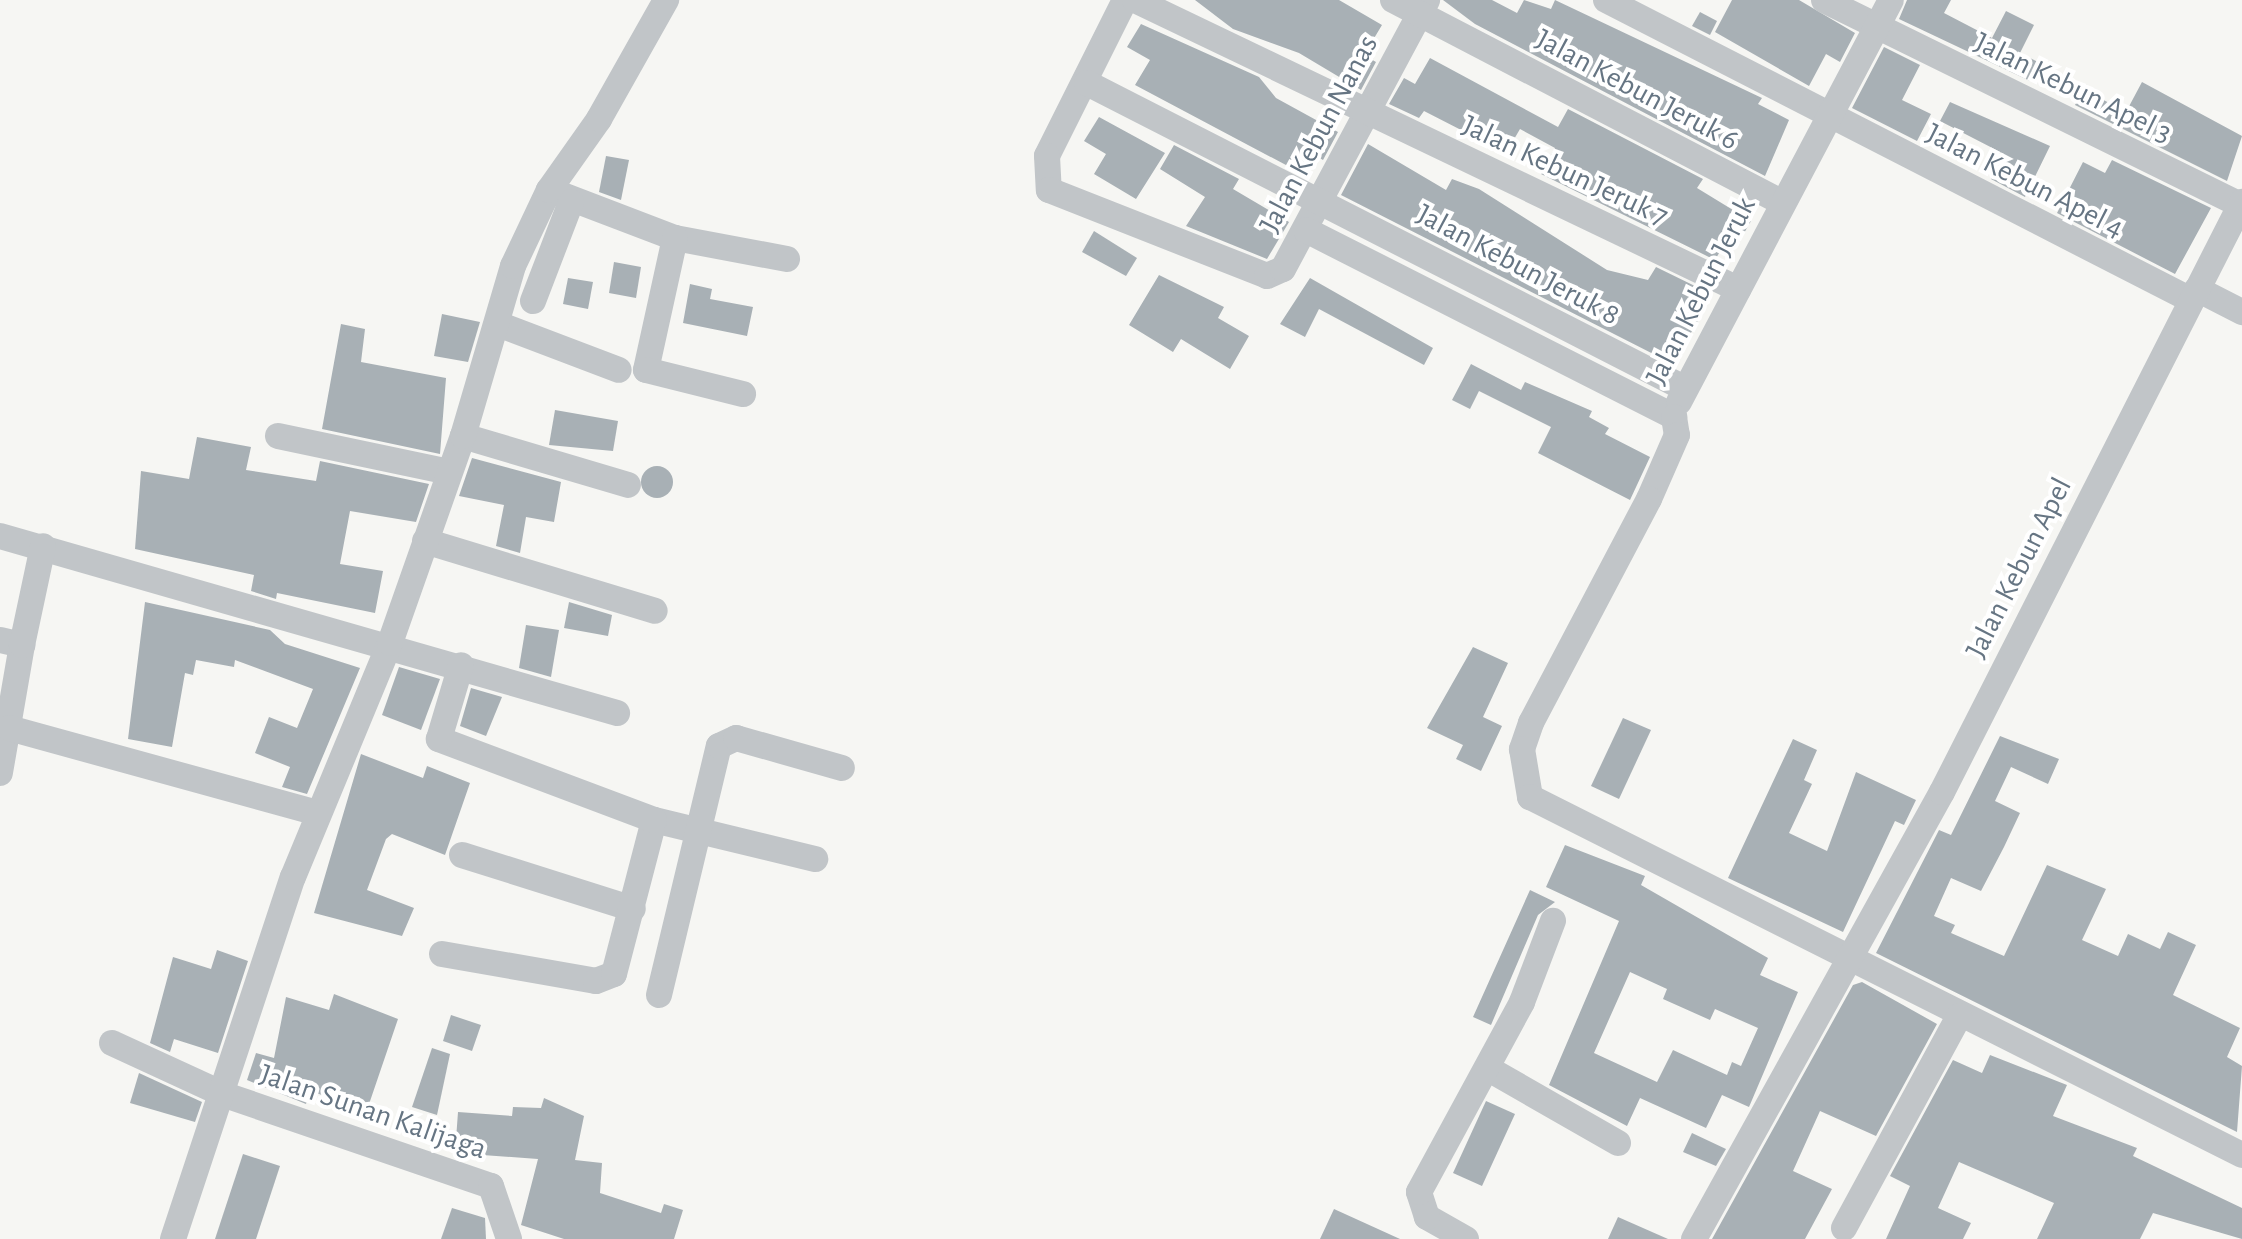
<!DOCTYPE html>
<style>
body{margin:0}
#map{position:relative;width:2242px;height:1239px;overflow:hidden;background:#f6f6f3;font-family:"Alegreya Sans",sans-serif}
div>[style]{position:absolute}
.building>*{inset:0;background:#a8b0b5}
.round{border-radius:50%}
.street>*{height:26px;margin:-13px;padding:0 13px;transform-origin:13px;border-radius:13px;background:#c1c5c8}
span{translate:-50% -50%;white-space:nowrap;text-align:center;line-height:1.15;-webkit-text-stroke:8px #fff;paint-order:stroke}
.street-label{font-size:30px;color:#667583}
</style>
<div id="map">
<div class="building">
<div style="clip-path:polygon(1195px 0,1339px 0,1382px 25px,1364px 55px,1376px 62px,1361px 90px,1299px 53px,1233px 29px)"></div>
<div style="clip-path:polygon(1443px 0,1492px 0,1517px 13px,1524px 0,1551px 9px,1555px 0,1762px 98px,1758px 104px,1789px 120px,1765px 176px,1475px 24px)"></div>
<div style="clip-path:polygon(1732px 0,1799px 0,1855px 33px,1840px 62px,1826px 54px,1809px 86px,1715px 32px)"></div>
<div style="clip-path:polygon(1907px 0,1951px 0,1944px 13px,1992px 38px,2006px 11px,2034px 25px,2020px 53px,2040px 63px,2030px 81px,1899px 19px)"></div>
<div style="clip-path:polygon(1700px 12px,1717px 21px,1710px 35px,1692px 26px)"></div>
<div style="clip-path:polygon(1141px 24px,1259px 77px,1276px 98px,1338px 132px,1323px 160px,1313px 154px,1301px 173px,1135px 85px,1150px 60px,1127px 47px)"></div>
<div style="clip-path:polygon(1884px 47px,1920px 65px,1902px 100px,1931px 114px,1917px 141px,1852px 108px)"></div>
<div style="clip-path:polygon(1430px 58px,1558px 127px,1568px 109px,1703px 179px,1697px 188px,1751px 221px,1735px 249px,1725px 243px,1715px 260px,1541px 174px,1555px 148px,1520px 129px,1506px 153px,1424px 111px,1419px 118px,1389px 104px,1404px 78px,1415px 84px)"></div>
<div style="clip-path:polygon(2142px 82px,2242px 136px,2227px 181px,2075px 105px,2083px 89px,2126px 112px)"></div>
<div style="clip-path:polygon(1950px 102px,2050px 146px,2025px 197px,1991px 179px,2004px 154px,1940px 121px)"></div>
<div style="clip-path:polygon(1099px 117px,1165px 153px,1136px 199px,1094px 174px,1106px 154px,1084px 141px)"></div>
<div style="clip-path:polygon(1368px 144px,1446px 190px,1452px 179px,1479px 189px,1607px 270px,1648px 280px,1656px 267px,1699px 288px,1691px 301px,1705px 308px,1683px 347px,1671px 363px,1341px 195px)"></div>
<div style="clip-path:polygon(1174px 145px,1239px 179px,1233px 189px,1289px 222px,1267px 259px,1186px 226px,1205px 197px,1160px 169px)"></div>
<div style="clip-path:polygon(606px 156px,629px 160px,621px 200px,599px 192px)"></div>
<div style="clip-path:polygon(2112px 160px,2211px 208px,2175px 274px,2057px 213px,2083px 162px,2105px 173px)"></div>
<div style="clip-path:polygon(1094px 231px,1137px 258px,1126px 276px,1082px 252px)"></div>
<div style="clip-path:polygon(614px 262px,641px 267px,636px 298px,609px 293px)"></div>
<div style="clip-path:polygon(1159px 275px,1224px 307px,1218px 318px,1249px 336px,1230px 369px,1181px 339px,1173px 352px,1129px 325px)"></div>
<div style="clip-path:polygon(568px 278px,593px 282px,588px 309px,563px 304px)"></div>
<div style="clip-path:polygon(1310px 278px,1433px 348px,1424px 365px,1319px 309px,1305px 337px,1280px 324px)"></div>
<div style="clip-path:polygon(690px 284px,712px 289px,710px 299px,753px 307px,747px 336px,683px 323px)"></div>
<div style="clip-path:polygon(442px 314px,480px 322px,468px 362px,434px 356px)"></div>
<div style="clip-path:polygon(341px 324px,365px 329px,361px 362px,446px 378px,440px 454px,322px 429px)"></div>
<div style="clip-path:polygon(1471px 364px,1521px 390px,1525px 382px,1592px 411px,1589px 417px,1609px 428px,1605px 434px,1650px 457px,1630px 500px,1538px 453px,1551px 427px,1479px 391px,1470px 409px,1452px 400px)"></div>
<div style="clip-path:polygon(555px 410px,618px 421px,613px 451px,549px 445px)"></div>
<div style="clip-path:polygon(197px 437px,251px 447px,246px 470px,316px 481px,320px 461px,429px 484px,416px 522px,350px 511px,340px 564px,383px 571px,375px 613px,277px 593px,276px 599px,251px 591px,254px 575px,135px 549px,141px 471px,189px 479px)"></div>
<div style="clip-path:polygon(472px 458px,561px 482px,554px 522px,526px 517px,520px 553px,496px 546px,504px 505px,459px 496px)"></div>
<div class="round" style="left:641px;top:466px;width:32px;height:32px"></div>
<div style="clip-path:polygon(145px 602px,270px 630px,285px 644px,360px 668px,307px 794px,282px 787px,290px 767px,255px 753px,269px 717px,297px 728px,313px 689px,235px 660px,234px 667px,196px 660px,193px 675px,185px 673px,172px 747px,128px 739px)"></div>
<div style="clip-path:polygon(569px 602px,612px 615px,608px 636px,564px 628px)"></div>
<div style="clip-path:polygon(526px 625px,559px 630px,551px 677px,519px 668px)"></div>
<div style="clip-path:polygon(1473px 647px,1508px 663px,1483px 717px,1502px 726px,1481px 771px,1456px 759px,1463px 745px,1427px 728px)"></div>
<div style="clip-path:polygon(399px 667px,440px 679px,421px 730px,382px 715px)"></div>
<div style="clip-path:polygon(471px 688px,502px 697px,486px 736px,460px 726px)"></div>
<div style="clip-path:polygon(1623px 718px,1651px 730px,1619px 799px,1591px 786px)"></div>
<div style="clip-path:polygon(2000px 736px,2059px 759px,2048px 784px,2011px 767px,1995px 801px,2020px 813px,2004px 847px,1981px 891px,1951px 878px,1934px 916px,1955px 925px,1951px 933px,2004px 956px,2047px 865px,2106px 889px,2082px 940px,2118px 956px,2128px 934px,2160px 949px,2168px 932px,2196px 945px,2173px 995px,2240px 1028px,2227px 1057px,2242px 1066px,2237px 1132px,1876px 953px,1939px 830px,1951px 835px)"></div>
<div style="clip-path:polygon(1793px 739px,1817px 750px,1804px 780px,1812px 784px,1789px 833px,1827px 851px,1856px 772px,1916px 800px,1904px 825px,1895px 821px,1843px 932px,1728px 878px)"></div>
<div style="clip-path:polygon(361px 754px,423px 778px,427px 766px,470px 783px,445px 855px,392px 834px,386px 839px,367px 890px,414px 908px,402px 936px,314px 913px)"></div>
<div style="clip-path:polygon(evenodd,1565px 845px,1645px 876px,1641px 885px,1768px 958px,1760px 975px,1798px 992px,1749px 1107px,1722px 1095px,1706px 1128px,1640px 1098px,1627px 1126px,1549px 1085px,1619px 921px,1546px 887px,1565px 845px,1630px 972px,1667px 989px,1663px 999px,1710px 1020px,1715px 1009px,1758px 1028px,1741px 1066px,1732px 1062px,1727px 1075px,1673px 1050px,1657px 1082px,1594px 1053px,1630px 972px)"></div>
<div style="clip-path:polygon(1530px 890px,1555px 902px,1538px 915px,1491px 1025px,1473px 1017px)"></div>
<div style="clip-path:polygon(217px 950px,248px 961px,218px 1053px,174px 1039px,170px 1052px,150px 1043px,173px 957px,211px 969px)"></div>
<div style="clip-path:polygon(1862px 982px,1937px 1024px,1876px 1136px,1820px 1111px,1793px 1171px,1832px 1189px,1805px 1239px,1712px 1239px,1853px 985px)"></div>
<div style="clip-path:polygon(334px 994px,398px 1019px,367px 1110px,310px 1091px,306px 1104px,247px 1080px,256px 1053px,274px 1058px,286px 997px,329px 1010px)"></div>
<div style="clip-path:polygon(451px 1015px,481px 1025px,472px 1051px,443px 1041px)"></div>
<div style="clip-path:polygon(432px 1048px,450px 1054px,437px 1115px,412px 1107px)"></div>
<div style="clip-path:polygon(1990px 1055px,2067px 1085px,2053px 1116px,2137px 1148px,2133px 1156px,2242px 1208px,2242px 1239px,2153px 1213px,2140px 1239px,2037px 1239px,2054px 1203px,1959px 1162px,1938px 1208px,1971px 1223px,1963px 1239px,1886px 1239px,1910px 1186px,1890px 1176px,1953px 1060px,1982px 1073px)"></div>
<div style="clip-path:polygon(139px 1073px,202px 1102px,195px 1122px,130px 1103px)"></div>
<div style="clip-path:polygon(544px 1098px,584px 1116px,575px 1160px,602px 1163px,600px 1193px,661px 1213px,664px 1204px,683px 1210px,674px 1239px,564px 1239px,521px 1225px,538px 1159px,455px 1153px,458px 1112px,512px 1116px,513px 1107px,541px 1108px)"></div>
<div style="clip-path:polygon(1486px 1101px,1515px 1114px,1482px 1186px,1453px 1173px)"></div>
<div style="clip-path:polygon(1692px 1133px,1726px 1149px,1716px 1166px,1683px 1152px)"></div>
<div style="clip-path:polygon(243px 1154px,280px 1166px,256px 1239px,215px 1239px)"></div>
<div style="clip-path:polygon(452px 1208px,485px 1218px,486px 1239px,441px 1239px)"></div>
<div style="clip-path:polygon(1334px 1209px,1400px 1239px,1320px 1239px)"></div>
<div style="clip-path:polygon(1618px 1217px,1668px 1239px,1608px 1239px)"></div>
</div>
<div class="street">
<div style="left:1125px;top:0;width:174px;rotate:116.6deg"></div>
<div style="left:1047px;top:156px;width:34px;rotate:87deg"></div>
<div style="left:1049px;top:190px;width:234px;rotate:21.5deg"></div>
<div style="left:1267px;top:276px;width:17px;rotate:-24deg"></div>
<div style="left:1283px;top:269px;width:305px;rotate:-61.8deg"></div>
<div style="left:1135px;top:0;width:669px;rotate:25.61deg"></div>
<div style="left:1393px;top:0;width:437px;rotate:27.5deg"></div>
<div style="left:1606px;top:0;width:657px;rotate:27.15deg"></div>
<div style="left:1824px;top:0;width:465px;rotate:26.2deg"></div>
<div style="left:1087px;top:83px;width:670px;rotate:27.06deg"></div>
<div style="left:549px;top:190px;width:135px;rotate:20.9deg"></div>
<div style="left:675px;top:238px;width:114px;rotate:10.6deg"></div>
<div style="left:1306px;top:230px;width:413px;rotate:26.9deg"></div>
<div style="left:675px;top:238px;width:135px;rotate:102.4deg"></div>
<div style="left:646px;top:370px;width:100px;rotate:13.9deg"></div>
<div style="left:2197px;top:289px;width:51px;rotate:27.1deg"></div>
<div style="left:533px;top:301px;width:106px;rotate:-69deg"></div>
<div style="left:498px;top:324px;width:129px;rotate:20.8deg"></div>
<div style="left:1679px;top:402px;width:454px;rotate:-62.2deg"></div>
<div style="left:1674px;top:417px;width:18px;rotate:81deg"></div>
<div style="left:1677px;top:435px;width:70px;rotate:113.6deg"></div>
<div style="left:1649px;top:499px;width:253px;rotate:117.8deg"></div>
<div style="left:1531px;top:723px;width:28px;rotate:109deg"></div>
<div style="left:1522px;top:749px;width:49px;rotate:80.5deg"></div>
<div style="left:1530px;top:797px;width:797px;rotate:26.69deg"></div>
<div style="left:278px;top:436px;width:175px;rotate:11.9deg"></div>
<div style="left:463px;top:436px;width:172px;rotate:16.5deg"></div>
<div style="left:0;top:536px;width:642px;rotate:16.01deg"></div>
<div style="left:425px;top:541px;width:240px;rotate:16.9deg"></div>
<div style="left:0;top:640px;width:23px;rotate:13deg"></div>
<div style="left:22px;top:645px;width:130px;rotate:99.8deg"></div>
<div style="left:22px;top:645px;width:101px;rotate:-78deg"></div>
<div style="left:9px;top:728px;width:320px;rotate:15.4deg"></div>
<div style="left:654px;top:820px;width:166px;rotate:13.6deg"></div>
<div style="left:462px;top:855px;width:179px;rotate:17.5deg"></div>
<div style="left:442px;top:954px;width:156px;rotate:9.9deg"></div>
<div style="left:596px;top:981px;width:19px;rotate:-21deg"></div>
<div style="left:614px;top:974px;width:159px;rotate:-75.4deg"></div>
<div style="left:654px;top:820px;width:230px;rotate:-159.4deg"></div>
<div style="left:439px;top:739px;width:77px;rotate:-73.4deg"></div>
<div style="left:659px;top:995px;width:256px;rotate:-76.5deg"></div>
<div style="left:719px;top:746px;width:19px;rotate:-25deg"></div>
<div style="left:736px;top:738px;width:110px;rotate:15.8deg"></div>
<div style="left:112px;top:1043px;width:124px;rotate:24.7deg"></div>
<div style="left:225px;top:1095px;width:281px;rotate:18.9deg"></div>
<div style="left:491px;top:1186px;width:56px;rotate:71.2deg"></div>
<div style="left:1487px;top:1068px;width:151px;rotate:29.8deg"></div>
<div style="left:1844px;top:1228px;width:241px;rotate:-61.5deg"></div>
<div style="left:173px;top:1239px;width:381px;rotate:-71.7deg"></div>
<div style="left:293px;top:877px;width:253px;rotate:-67.5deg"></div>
<div style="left:390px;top:643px;width:219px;rotate:-70.6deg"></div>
<div style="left:463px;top:436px;width:177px;rotate:-73.6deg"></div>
<div style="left:513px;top:266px;width:84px;rotate:-64.7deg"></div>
<div style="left:549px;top:190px;width:87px;rotate:-54.8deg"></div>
<div style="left:599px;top:119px;width:137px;rotate:-60.6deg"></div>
<div style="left:1466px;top:1239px;width:45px;rotate:-150.6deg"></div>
<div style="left:1427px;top:1217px;width:26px;rotate:-108deg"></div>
<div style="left:1419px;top:1192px;width:216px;rotate:-61.5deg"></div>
<div style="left:1522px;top:1002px;width:87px;rotate:-69.1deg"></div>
<div style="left:1694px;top:1239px;width:511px;rotate:-60.98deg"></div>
<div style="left:1942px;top:792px;width:662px;rotate:-63.05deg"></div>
</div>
<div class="street-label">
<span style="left:2073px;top:88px;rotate:26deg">Jalan Kebun Apel 3</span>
<span style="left:1637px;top:90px;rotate:28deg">Jalan Kebun Jeruk 6</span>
<span style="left:1319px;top:134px;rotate:-62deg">Jalan Kebun Nanas</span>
<span style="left:1565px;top:171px;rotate:25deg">Jalan Kebun Jeruk 7</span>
<span style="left:2025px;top:181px;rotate:27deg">Jalan Kebun Apel 4</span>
<span style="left:1518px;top:265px;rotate:28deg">Jalan Kebun Jeruk 8</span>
<span style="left:1701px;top:291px;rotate:-63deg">Jalan Kebun Jeruk</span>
<span style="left:2019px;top:568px;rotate:-63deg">Jalan Kebun Apel</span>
<span style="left:373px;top:1112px;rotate:19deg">Jalan Sunan Kalijaga</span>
</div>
</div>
